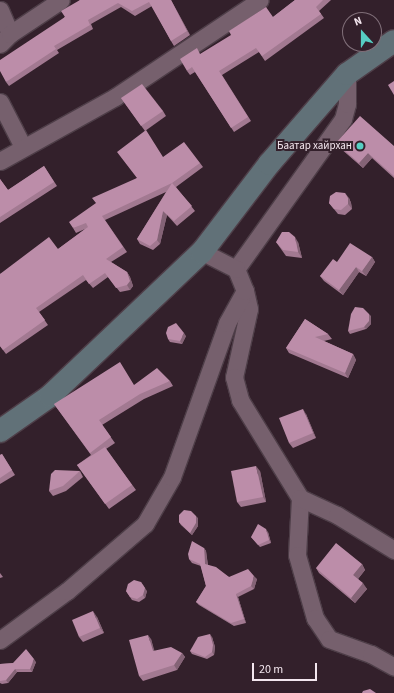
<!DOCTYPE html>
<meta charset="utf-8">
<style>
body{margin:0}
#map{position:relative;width:394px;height:693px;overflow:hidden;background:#33202b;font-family:"Source Sans 3",sans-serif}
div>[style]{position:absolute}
.roads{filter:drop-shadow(1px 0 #4e3e48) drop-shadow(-1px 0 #4e3e48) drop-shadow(0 1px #4e3e48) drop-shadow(0 -1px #4e3e48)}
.minor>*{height:17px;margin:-8.5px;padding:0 8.5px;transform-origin:8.5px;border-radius:8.5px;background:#76606d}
.secondary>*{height:22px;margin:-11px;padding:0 11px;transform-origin:11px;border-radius:11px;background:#617178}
.wall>*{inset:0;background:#a27991}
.shaded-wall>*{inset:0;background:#846376}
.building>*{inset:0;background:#bc8da9}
.dots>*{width:11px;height:11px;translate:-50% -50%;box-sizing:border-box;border:2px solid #33202b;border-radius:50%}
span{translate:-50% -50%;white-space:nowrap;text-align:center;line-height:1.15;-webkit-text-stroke:4px #33202b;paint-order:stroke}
.poi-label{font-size:11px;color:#f3e6ee}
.right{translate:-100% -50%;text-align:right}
.north{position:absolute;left:342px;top:12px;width:40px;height:40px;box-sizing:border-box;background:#33202b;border:1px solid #806f79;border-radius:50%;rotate:339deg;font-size:11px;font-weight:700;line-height:16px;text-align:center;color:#f3e6ee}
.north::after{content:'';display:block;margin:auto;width:14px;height:18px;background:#56cec3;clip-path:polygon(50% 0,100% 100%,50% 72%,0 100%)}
.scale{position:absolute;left:252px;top:663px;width:65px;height:18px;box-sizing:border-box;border:2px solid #f3e6ee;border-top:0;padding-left:5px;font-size:12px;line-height:14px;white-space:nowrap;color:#f3e6ee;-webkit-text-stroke:3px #33202b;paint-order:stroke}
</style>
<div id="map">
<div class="roads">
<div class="minor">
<div style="left:0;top:10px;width:26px;rotate:67deg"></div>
<div style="left:0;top:44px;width:14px;rotate:-45deg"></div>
<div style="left:10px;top:34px;width:61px;rotate:-33.7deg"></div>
<div style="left:0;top:102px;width:51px;rotate:62.9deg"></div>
<div style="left:0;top:161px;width:132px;rotate:-29.1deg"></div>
<div style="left:115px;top:97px;width:174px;rotate:-33.8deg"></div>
<div style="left:236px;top:269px;width:184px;rotate:-54.5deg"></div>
<div style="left:343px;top:119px;width:16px;rotate:-75deg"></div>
<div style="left:347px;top:104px;width:30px;rotate:-90deg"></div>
<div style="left:245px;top:291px;width:18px;rotate:77deg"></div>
<div style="left:249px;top:309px;width:70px;rotate:102.4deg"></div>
<div style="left:234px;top:377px;width:24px;rotate:75deg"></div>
<div style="left:240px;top:400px;width:115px;rotate:58.5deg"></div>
<div style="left:300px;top:498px;width:57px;rotate:93deg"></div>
<div style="left:297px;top:555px;width:66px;rotate:74.1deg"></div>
<div style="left:315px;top:618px;width:25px;rotate:56deg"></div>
<div style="left:329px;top:639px;width:45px;rotate:19.7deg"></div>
<div style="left:371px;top:654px;width:26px;rotate:29deg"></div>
<div style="left:300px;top:498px;width:41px;rotate:24.7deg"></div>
<div style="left:337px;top:515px;width:67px;rotate:31.6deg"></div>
<div style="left:0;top:640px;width:83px;rotate:-36.2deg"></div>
<div style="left:67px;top:591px;width:103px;rotate:-40.7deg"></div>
<div style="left:145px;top:524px;width:54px;rotate:-60.1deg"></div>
<div style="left:172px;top:477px;width:164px;rotate:-70.3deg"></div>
<div style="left:227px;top:323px;width:37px;rotate:-61deg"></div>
<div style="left:245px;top:291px;width:24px;rotate:-112deg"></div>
<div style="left:236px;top:269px;width:38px;rotate:-153deg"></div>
</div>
<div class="secondary">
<div style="left:0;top:431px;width:61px;rotate:-35deg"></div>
<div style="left:50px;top:396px;width:209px;rotate:-43.5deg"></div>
<div style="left:202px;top:252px;width:111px;rotate:-52.7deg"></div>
<div style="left:269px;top:164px;width:119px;rotate:-49.1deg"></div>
<div style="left:347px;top:74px;width:57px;rotate:-35.1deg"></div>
</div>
</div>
<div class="wall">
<div style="clip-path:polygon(80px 0,171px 0,190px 35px,174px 46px,171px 41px,152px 6px,135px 16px,121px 7px,91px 24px,93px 29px,57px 50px,59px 53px,9px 86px,6px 82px)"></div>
<div style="clip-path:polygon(295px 0,331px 0,319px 11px,324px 18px,265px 61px,259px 52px,222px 75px,251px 121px,234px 132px,195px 72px,190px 75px,187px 71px,201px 54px,273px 17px)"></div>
<div style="clip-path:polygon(121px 98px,163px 111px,166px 116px,145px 131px)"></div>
<div style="clip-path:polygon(336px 143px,394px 146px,394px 178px,372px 158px,363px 168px,340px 148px)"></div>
<div style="clip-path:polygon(164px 157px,200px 163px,203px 167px,176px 187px,195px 211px,177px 226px,167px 215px,160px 244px,153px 250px,140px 244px,137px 239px,166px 192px,105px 220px,127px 252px,111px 262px,127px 272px,130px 277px,133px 286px,130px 290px,120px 292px,108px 277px,93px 288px,86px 280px,39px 312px,48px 325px,6px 354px,0 346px,0 274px,58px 249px,85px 229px,76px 233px,73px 228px)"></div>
<div style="clip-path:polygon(44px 166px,57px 186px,0 223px,0 179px,8px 190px)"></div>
<div style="clip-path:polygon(349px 198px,351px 203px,352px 209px,345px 215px,338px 214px,329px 203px)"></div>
<div style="clip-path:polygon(276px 242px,298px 242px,302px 258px,286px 256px)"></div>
<div style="clip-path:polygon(372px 257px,375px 262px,366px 276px,359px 272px,343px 295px,324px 281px,320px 276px,337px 262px)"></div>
<div style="clip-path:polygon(371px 316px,371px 324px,366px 329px,350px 334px,348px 331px)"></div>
<div style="clip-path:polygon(305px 319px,328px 334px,332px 339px,324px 341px,353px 354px,356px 360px,348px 378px,289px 353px,286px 348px)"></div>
<div style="clip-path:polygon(186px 336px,182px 344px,170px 342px,168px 339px)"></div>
<div style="clip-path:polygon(170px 381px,173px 386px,144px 399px,102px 425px,115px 443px,106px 449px,136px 490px,109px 509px,77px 465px,91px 455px,54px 404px,134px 385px)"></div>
<div style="clip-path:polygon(306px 414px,316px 438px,293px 448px,289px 443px)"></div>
<div style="clip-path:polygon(2px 454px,15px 475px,0 484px,0 455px)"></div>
<div style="clip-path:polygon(80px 471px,83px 477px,66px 491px,53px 496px,49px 491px)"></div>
<div style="clip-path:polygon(260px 471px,266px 502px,241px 507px,237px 502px)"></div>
<div style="clip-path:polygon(198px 518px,198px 526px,192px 535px,181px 525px,179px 522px)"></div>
<div style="clip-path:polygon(268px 532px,271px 543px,260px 547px,251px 537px)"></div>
<div style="clip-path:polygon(204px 548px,206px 551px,208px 565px,229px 577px,257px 579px,254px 589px,238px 597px,246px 623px,234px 626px,199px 605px,196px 602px,206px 586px,201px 566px,192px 563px,189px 559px)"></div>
<div style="clip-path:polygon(362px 564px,365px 570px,358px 579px,367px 589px,355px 603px,319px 573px,316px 568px)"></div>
<div style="clip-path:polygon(0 573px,3px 577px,0 578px)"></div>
<div style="clip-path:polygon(126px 591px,147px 591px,145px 598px,139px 602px,132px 600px)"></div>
<div style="clip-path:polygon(97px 617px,104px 633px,83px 642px,79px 637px)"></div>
<div style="clip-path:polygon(212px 637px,215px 647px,214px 655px,207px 659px,192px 654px,190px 651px)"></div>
<div style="clip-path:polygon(151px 639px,154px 651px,182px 653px,185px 657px,177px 670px,143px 681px,139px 676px)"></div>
<div style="clip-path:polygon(36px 662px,32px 672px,17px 672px,8px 683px,2px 684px,0 683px,0 664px)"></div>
</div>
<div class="shaded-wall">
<div style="clip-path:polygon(171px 0,190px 35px,187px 31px)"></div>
<div style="clip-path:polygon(368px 153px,372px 158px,363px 168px,359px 163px)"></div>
<div style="clip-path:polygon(345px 193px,349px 198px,351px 203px,352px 209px,348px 204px)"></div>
<div style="clip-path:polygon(163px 211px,167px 215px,160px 244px,157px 240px)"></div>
<div style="clip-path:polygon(295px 237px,298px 242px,302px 258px,298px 252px)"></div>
<div style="clip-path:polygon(372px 257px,375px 262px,366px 276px,362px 271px)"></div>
<div style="clip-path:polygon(356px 267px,359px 272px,343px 295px,339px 290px)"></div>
<div style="clip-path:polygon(127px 272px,130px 277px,133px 286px,130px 290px,127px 285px)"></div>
<div style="clip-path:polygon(369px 314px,371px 316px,371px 324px,366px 329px,364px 327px)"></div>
<div style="clip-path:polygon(184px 333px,186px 336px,182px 344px,180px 341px)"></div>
<div style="clip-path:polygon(353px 354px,356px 360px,348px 378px,345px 373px)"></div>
<div style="clip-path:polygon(303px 409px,306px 414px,316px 438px,313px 433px)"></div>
<div style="clip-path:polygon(256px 466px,260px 471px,266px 502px,263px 497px)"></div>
<div style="clip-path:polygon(196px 516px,198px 518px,198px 526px,192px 535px,190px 533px)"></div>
<div style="clip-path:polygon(266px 529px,268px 532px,271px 543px,269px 540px)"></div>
<div style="clip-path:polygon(204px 548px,206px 551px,208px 568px,205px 564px)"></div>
<div style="clip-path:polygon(362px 564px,365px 570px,357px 580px,353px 575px)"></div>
<div style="clip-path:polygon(254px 576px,257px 579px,254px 589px,251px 586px)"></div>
<div style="clip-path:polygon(141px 582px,147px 591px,145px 598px,143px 595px)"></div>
<div style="clip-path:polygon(363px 583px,367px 589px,355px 603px,351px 598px)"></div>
<div style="clip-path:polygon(236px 594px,238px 597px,246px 623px,244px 619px)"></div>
<div style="clip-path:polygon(93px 611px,97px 617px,104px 633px,100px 628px)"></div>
<div style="clip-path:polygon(210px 634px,212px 637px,215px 647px,214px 655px,212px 652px)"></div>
<div style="clip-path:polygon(148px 635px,151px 639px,156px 656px,153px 651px)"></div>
<div style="clip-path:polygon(182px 653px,185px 657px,177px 670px,174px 665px)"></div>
<div style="clip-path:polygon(34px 659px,36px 662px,32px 672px,30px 669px)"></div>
<div style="clip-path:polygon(15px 669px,17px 672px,8px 683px,6px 680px)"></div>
</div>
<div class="building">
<div style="clip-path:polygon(80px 0,171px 0,187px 31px,171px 41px,149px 2px,132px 11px,118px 3px,88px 20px,90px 25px,54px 46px,56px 49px,6px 82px,0 71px,0 60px,65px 17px,61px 11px)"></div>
<div style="clip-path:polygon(295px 0,323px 0,316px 7px,321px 14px,262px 56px,256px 48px,219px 71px,248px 117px,231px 128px,192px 67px,187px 71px,180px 59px,197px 48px,200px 54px,231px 35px,229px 31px,266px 7px,273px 17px)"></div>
<div style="clip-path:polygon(394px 81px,394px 95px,388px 85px)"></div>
<div style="clip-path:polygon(142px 84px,163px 111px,141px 126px,121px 98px)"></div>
<div style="clip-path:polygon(360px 116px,394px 146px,394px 176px,368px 153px,359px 163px,336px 143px)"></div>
<div style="clip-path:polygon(146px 130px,163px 157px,184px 142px,200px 163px,172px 183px,192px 206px,174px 221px,163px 211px,157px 240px,150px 246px,137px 239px,172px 183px,102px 216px,123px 247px,106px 259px,127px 272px,130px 281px,127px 285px,116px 288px,105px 273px,89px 284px,83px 275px,36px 308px,45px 320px,3px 350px,0 346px,0 274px,49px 237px,58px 249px,88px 227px,86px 223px,73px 228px,69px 222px,96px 203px,92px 198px,137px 178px,117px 152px)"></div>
<div style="clip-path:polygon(44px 166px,54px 182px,0 217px,0 179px,8px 190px)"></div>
<div style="clip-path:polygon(336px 192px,345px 193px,348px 198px,348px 204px,341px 210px,334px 209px,329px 203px,330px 196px)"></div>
<div style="clip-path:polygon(282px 232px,289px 232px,295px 237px,298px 252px,283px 250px,276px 242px)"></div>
<div style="clip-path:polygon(350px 243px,372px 257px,362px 271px,356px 267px,339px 290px,320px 276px,333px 259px,337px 262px)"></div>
<div style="clip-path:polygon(355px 307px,363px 308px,369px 314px,369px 321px,364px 327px,348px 331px,351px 314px)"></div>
<div style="clip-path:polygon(305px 319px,328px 334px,315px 337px,353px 354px,345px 373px,286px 348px)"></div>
<div style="clip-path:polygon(176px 323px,184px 333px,180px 341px,168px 339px,166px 333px,168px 327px)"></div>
<div style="clip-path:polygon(120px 362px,134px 385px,157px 368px,170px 381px,140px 394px,99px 420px,111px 437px,90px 453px,54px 404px)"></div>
<div style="clip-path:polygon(303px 409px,313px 433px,289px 443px,279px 418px)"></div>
<div style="clip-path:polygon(105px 447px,132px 485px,105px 504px,77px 465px)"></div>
<div style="clip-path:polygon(2px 454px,12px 470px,0 478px,0 455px)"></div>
<div style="clip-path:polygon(256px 466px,263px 497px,237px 502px,231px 471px)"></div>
<div style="clip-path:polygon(55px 470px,80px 471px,63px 486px,49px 491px,51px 474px)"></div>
<div style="clip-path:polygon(184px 510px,191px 511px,196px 516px,196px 523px,190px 533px,179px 522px,179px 515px)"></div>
<div style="clip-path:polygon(258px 524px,266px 529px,269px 540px,258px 545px,251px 537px)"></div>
<div style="clip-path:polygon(192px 541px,204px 548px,205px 564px,216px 567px,229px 577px,248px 569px,254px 576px,251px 586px,236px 594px,244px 619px,231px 623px,196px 602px,206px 586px,200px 564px,189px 559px,188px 554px)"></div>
<div style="clip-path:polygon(336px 543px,362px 564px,353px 575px,363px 583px,351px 598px,316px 568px)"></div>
<div style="clip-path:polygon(134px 580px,141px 582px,145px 588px,143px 595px,137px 599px,130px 597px,126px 591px,128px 584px)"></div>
<div style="clip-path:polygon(93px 611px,100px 628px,79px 637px,72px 620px)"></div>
<div style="clip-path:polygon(210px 634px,213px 645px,212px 652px,205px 657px,190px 651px,198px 637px)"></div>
<div style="clip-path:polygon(148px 635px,153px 651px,171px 647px,182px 653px,174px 665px,139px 676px,129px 640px)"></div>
<div style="clip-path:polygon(26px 649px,34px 659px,30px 669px,15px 669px,6px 680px,0 681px,0 664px,13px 663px)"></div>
<div style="clip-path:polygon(370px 689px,376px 693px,362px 693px,363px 691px)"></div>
</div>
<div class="dots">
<div style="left:360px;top:146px;background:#56cec3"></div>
</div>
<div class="poi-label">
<span class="right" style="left:352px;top:146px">Баатар хайрхан</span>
</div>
<div class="north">N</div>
<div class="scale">20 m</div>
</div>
